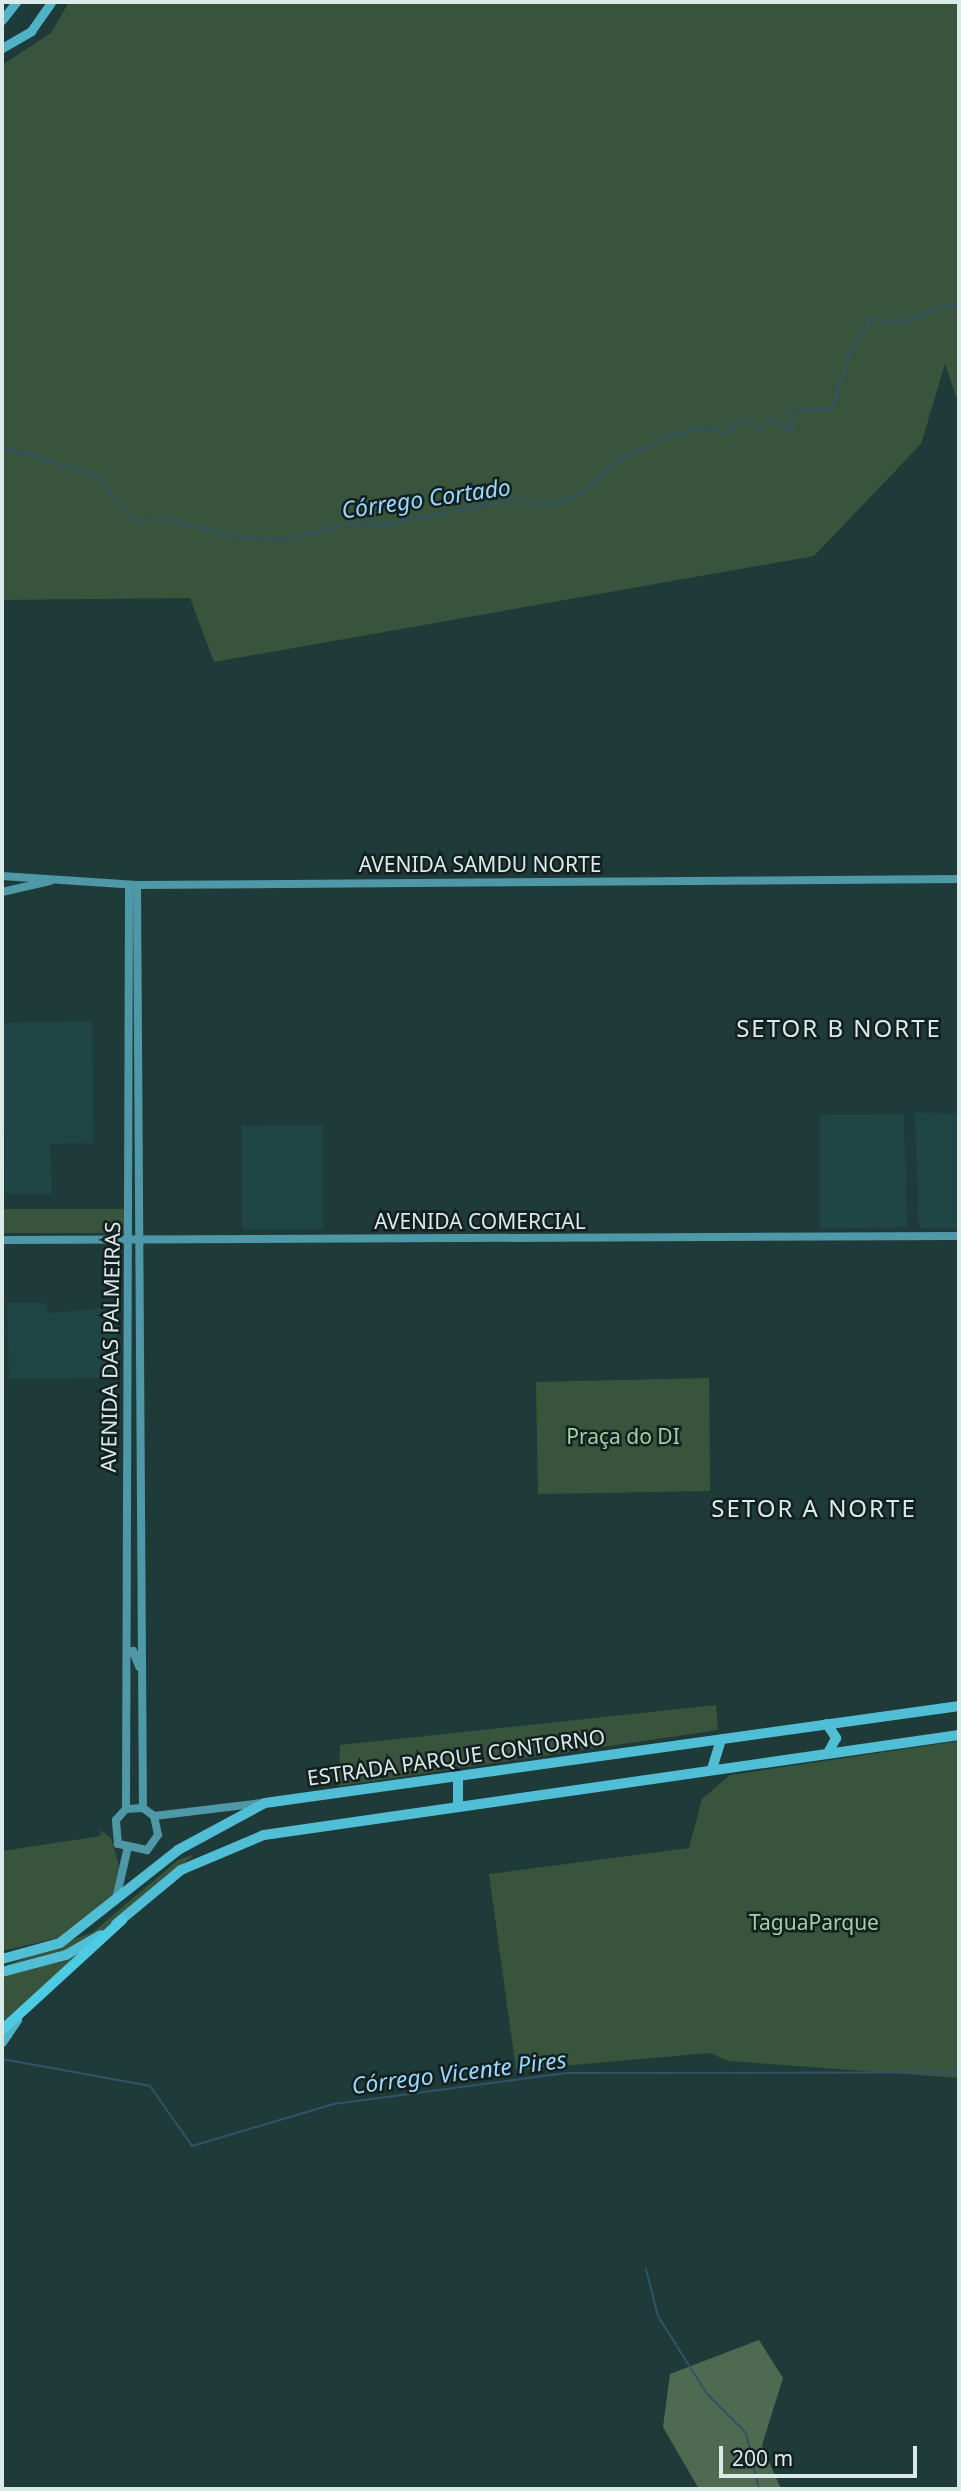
<!DOCTYPE html>
<meta charset="utf-8">
<style>
body{margin:0}
#map{position:relative;width:961px;height:2491px;overflow:hidden;background:#1e3b3a;font-family:"Noto Sans",sans-serif}
div>[style]{position:absolute}
.built>*{inset:0;background:#1f4644}
.green>*{inset:0;background:#38543c}
.forest>*{inset:0;background:#4e6b52}
.stream>*{height:2px;margin:-1px;padding:0 1px;transform-origin:1px;border-radius:1px;background:#305368}
.secondary>*{height:8px;margin:-4px;padding:0 4px;transform-origin:4px;border-radius:4px;background:#4e98a7}
.primary>*{height:9px;margin:-4.5px;padding:0 4.5px;transform-origin:4.5px;border-radius:4.5px;background:#50b2c7}
.trunk>*{height:10px;margin:-5px;padding:0 5px;transform-origin:5px;border-radius:5px;background:#50bed5}
.motorway>*{height:10px;margin:-5px;padding:0 5px;transform-origin:5px;border-radius:5px;background:#4fcae3}
span{translate:-50% -50%;white-space:nowrap;text-align:center;line-height:1.15;-webkit-text-stroke:5px #13201f;paint-order:stroke}
.street-label{font-size:21px;color:#d9eae8}
.park-label{font-size:21px;color:#9ed2a5}
.water-label{font-size:23px;color:#99d8fd;font-style:italic}
.quarter-label{font-size:24px;color:#d9eae8;letter-spacing:2px}
.frame{position:absolute;inset:0;border:4px solid #d9eae8;pointer-events:none}
.scale{position:absolute;left:719px;top:2446px;width:198px;height:32px;box-sizing:border-box;border:4px solid #d9eae8;border-top:0;padding-left:9px;font-size:21px;line-height:24px;white-space:nowrap;color:#d9eae8;-webkit-text-stroke:5px #13201f;paint-order:stroke}
</style>
<div id="map">
<div class="built">
<div style="clip-path:polygon(92px 1021px,93px 1143px,50px 1144px,52px 1194px,5px 1194px,3px 1023px)"></div>
<div style="clip-path:polygon(915px 1112px,959px 1114px,959px 1229px,919px 1228px)"></div>
<div style="clip-path:polygon(904px 1114px,907px 1227px,820px 1229px,820px 1115px)"></div>
<div style="clip-path:polygon(323px 1125px,323px 1229px,242px 1229px,242px 1126px)"></div>
<div style="clip-path:polygon(7px 1303px,46px 1303px,48px 1313px,116px 1307px,117px 1378px,9px 1379px)"></div>
</div>
<div class="green">
<div style="clip-path:polygon(69px 2px,959px 2px,959px 405px,945px 364px,921px 444px,814px 556px,214px 662px,190px 598px,2px 600px,2px 65px,51px 33px)"></div>
<div style="clip-path:polygon(3px 1209px,125px 1209px,125px 1233px,3px 1233px)"></div>
<div style="clip-path:polygon(709px 1378px,710px 1491px,538px 1494px,536px 1382px)"></div>
<div style="clip-path:polygon(716px 1705px,718px 1730px,339px 1786px,340px 1745px)"></div>
<div style="clip-path:polygon(959px 1741px,959px 2078px,729px 2061px,709px 2053px,516px 2070px,489px 1874px,689px 1848px,702px 1799px,730px 1775px)"></div>
<div style="clip-path:polygon(100px 1830px,111px 1838px,119px 1866px,112px 1900px,58px 1938px,2px 1951px,2px 1851px,101px 1836px)"></div>
<div style="clip-path:polygon(195px 1854px,97px 1935px,51px 1957px,2px 1967px,93px 1932px,178px 1860px)"></div>
<div style="clip-path:polygon(99px 1938px,2px 2026px,2px 1976px,67px 1960px)"></div>
</div>
<div class="forest">
<div style="clip-path:polygon(759px 2340px,783px 2378px,762px 2445px,781px 2489px,699px 2489px,663px 2427px,670px 2374px)"></div>
</div>
<div class="stream">
<div style="left:2px;top:447px;width:96px;rotate:16.4deg"></div>
<div style="left:94px;top:474px;width:60px;rotate:49.7deg"></div>
<div style="left:133px;top:520px;width:35px;rotate:-2deg"></div>
<div style="left:168px;top:519px;width:69px;rotate:15deg"></div>
<div style="left:235px;top:537px;width:49px;rotate:3.5deg"></div>
<div style="left:284px;top:540px;width:68px;rotate:-14.4deg"></div>
<div style="left:350px;top:523px;width:36px;rotate:3deg"></div>
<div style="left:386px;top:525px;width:137px;rotate:-11.4deg"></div>
<div style="left:520px;top:498px;width:31px;rotate:15deg"></div>
<div style="left:550px;top:506px;width:31px;rotate:-21deg"></div>
<div style="left:579px;top:495px;width:52px;rotate:-41.9deg"></div>
<div style="left:618px;top:460px;width:53px;rotate:-25.6deg"></div>
<div style="left:666px;top:437px;width:42px;rotate:-13.7deg"></div>
<div style="left:707px;top:427px;width:21px;rotate:19deg"></div>
<div style="left:727px;top:434px;width:21px;rotate:-51deg"></div>
<div style="left:740px;top:418px;width:22px;rotate:32deg"></div>
<div style="left:759px;top:430px;width:16px;rotate:-40deg"></div>
<div style="left:771px;top:420px;width:25px;rotate:27deg"></div>
<div style="left:793px;top:431px;width:20px;rotate:-101deg"></div>
<div style="left:789px;top:411px;width:43px;rotate:-2.7deg"></div>
<div style="left:832px;top:409px;width:57px;rotate:-72.5deg"></div>
<div style="left:849px;top:355px;width:44px;rotate:-58.8deg"></div>
<div style="left:872px;top:317px;width:26px;rotate:13deg"></div>
<div style="left:897px;top:323px;width:65px;rotate:-17.9deg"></div>
<div style="left:2px;top:2059px;width:150px;rotate:10.3deg"></div>
<div style="left:150px;top:2086px;width:73px;rotate:55deg"></div>
<div style="left:192px;top:2146px;width:148px;rotate:-16.5deg"></div>
<div style="left:334px;top:2104px;width:234px;rotate:-7.6deg"></div>
<div style="left:566px;top:2073px;width:393px;rotate:-0.1deg"></div>
<div style="left:646px;top:2269px;width:49px;rotate:75.7deg"></div>
<div style="left:658px;top:2316px;width:92px;rotate:57.9deg"></div>
<div style="left:707px;top:2394px;width:55px;rotate:45deg"></div>
<div style="left:746px;top:2433px;width:57px;rotate:76.9deg"></div>
</div>
<div class="secondary">
<div style="left:2px;top:876px;width:135px;rotate:3.8deg"></div>
<div style="left:137px;top:885px;width:822px;rotate:-0.42deg"></div>
<div style="left:137px;top:885px;width:923px;rotate:89.63deg"></div>
<div style="left:2px;top:892px;width:49px;rotate:-12.9deg"></div>
<div style="left:2px;top:1240px;width:957px;rotate:-0.24deg"></div>
<div style="left:127px;top:1654px;width:7px;rotate:-27deg"></div>
<div style="left:133px;top:1651px;width:17px;rotate:69deg"></div>
<div style="left:126px;top:1809px;width:924px;rotate:-89.81deg"></div>
<div style="left:154px;top:1816px;width:19px;rotate:78deg"></div>
<div style="left:158px;top:1835px;width:19px;rotate:126deg"></div>
<div style="left:147px;top:1850px;width:30px;rotate:-168deg"></div>
<div style="left:118px;top:1844px;width:24px;rotate:-95deg"></div>
<div style="left:116px;top:1820px;width:15px;rotate:-48deg"></div>
<div style="left:126px;top:1809px;width:17px;rotate:-3deg"></div>
<div style="left:143px;top:1808px;width:14px;rotate:36deg"></div>
<div style="left:154px;top:1816px;width:109px;rotate:-6.9deg"></div>
<div style="left:116px;top:1899px;width:49px;rotate:-77.1deg"></div>
</div>
<div class="primary">
<div style="left:2px;top:20px;width:23px;rotate:-52deg"></div>
<div style="left:2px;top:48px;width:34px;rotate:-30deg"></div>
<div style="left:31px;top:31px;width:35px;rotate:-55deg"></div>
<div style="left:2px;top:2042px;width:27px;rotate:-56deg"></div>
</div>
<div class="trunk">
<div style="left:827px;top:1724px;width:17px;rotate:57deg"></div>
<div style="left:836px;top:1738px;width:17px;rotate:118deg"></div>
<div style="left:712px;top:1769px;width:31px;rotate:-73deg"></div>
<div style="left:458px;top:1777px;width:28px;rotate:90deg"></div>
<div style="left:116px;top:1924px;width:85px;rotate:-39.7deg"></div>
<div style="left:181px;top:1870px;width:90px;rotate:-22.9deg"></div>
<div style="left:264px;top:1835px;width:702px;rotate:-8.19deg"></div>
<div style="left:2px;top:1959px;width:60px;rotate:-15.4deg"></div>
<div style="left:60px;top:1943px;width:150px;rotate:-38.2deg"></div>
<div style="left:178px;top:1850px;width:99px;rotate:-28.4deg"></div>
<div style="left:265px;top:1803px;width:701px;rotate:-7.96deg"></div>
<div style="left:2px;top:1972px;width:66px;rotate:-14.9deg"></div>
<div style="left:66px;top:1955px;width:40px;rotate:-29.7deg"></div>
</div>
<div class="motorway">
<div style="left:2px;top:2030px;width:163px;rotate:-42.5deg"></div>
</div>
<div class="street-label">
<span style="left:480px;top:864px">AVENIDA SAMDU NORTE</span>
<span style="left:480px;top:1221px">AVENIDA COMERCIAL</span>
<span style="left:110px;top:1347px;rotate:-89deg">AVENIDA DAS PALMEIRAS</span>
<span style="left:456px;top:1757px;rotate:-8deg">ESTRADA PARQUE CONTORNO</span>
</div>
<div class="park-label">
<span style="left:623px;top:1436px">Praça do DI</span>
<span style="left:814px;top:1922px">TaguaParque</span>
</div>
<div class="water-label">
<span style="left:426px;top:498px;rotate:-8deg">Córrego Cortado</span>
<span style="left:459px;top:2072px;rotate:-7deg">Córrego Vicente Pires</span>
</div>
<div class="quarter-label">
<span style="left:839px;top:1028px">SETOR B NORTE</span>
<span style="left:814px;top:1508px">SETOR A NORTE</span>
</div>
<div class="frame"></div>
<div class="scale">200 m</div>
</div>
